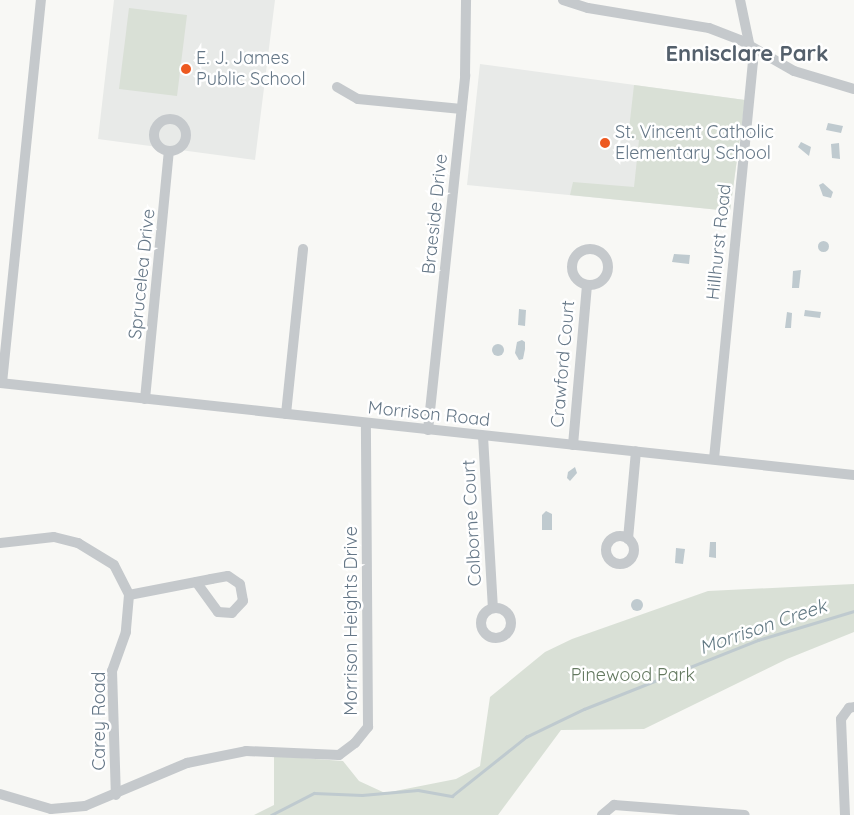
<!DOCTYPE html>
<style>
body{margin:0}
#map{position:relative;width:854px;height:815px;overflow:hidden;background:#f8f8f5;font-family:Quicksand,sans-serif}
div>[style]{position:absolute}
.built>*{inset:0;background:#e8eae8}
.green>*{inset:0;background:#d9e0d6}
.water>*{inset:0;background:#bfcacf}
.round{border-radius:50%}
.stream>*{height:2.5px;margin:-1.25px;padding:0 1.25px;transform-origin:1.25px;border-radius:1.25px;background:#bfcacf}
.minor>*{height:10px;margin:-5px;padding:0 5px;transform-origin:5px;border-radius:5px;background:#c5c9cc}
.minor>.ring{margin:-5px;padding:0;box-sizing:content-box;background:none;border:10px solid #c5c9cc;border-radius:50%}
.dots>*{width:14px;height:14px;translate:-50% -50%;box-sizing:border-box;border:2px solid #fff;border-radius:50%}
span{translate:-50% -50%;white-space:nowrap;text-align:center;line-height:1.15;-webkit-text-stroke:5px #fff;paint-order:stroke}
.poi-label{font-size:18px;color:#657787}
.left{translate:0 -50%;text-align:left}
.street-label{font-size:18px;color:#657787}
.park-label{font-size:18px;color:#647960}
.water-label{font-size:19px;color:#617883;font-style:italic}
.district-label{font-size:22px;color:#54606c;font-weight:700}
</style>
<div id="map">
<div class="built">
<div style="clip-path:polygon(114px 0,275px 0,255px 160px,98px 139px)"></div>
<div style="clip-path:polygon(480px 64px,745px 100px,730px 211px,467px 185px)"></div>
</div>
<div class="green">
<div style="clip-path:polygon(129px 8px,187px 15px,177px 96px,119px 89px)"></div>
<div style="clip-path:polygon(634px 85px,745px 100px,730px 211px,570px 195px,573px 182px,634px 187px,639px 140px,628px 138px)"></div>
<div style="clip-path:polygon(854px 584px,854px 632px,787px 659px,644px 729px,561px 730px,498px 815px,254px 815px,274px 805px,274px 756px,343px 761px,359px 781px,385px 793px,456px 779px,480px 766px,490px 697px,545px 652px,572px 639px,708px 591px)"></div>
</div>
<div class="water">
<div style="clip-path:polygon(828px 123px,843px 126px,841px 133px,826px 130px)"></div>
<div style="clip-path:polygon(801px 142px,811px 147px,809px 156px,798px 147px)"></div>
<div style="clip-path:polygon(839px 143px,840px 159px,832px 158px,831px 144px)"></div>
<div style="clip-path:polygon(823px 183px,833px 192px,831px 198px,823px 196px,819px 185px)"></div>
<div class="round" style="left:817.5px;top:240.5px;width:11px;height:11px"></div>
<div style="clip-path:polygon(674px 254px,690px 255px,689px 264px,672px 262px)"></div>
<div style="clip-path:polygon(801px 270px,799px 288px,792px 288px,793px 271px)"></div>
<div style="clip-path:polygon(519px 309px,526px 310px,525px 326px,518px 325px)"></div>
<div style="clip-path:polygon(805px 310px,821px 312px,820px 318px,804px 316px)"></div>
<div style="clip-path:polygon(787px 312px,792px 313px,791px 328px,785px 328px)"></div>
<div style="clip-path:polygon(522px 340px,525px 342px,525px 349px,523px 359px,519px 360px,515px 353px,517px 342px)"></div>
<div class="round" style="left:492px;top:344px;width:12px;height:12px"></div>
<div style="clip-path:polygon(575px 467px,577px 473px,570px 481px,567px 478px,568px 472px)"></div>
<div style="clip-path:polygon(546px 511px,552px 514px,552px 530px,542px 530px,542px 515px)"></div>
<div style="clip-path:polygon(710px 542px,716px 542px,716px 558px,709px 557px)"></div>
<div style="clip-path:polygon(676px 548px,685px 549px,683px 564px,675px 563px)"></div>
<div class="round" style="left:631px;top:599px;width:12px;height:12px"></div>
</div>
<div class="stream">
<div style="left:271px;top:815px;width:48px;rotate:-27.1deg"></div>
<div style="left:314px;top:793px;width:48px;rotate:2.4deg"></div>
<div style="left:362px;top:795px;width:56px;rotate:-5.1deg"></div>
<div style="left:418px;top:790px;width:35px;rotate:10deg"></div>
<div style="left:452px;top:796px;width:95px;rotate:-38.6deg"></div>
<div style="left:526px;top:737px;width:64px;rotate:-25.8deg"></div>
<div style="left:584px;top:709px;width:187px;rotate:-21.6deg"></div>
<div style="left:758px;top:640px;width:100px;rotate:-16.8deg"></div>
</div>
<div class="minor">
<div style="left:563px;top:0;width:26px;rotate:18deg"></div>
<div style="left:588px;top:8px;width:123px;rotate:9.4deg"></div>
<div style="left:709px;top:28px;width:33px;rotate:21deg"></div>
<div style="left:740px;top:40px;width:62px;rotate:29.9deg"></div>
<div style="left:794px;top:71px;width:63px;rotate:16.7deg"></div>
<div style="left:337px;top:87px;width:24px;rotate:30deg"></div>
<div style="left:358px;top:99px;width:104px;rotate:5.5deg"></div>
<div class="ring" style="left:154px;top:119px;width:22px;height:22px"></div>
<div class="ring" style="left:572px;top:249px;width:26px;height:26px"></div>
<div style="left:0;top:383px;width:859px;rotate:6.15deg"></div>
<div style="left:2px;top:383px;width:385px;rotate:-84.2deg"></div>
<div style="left:145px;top:399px;width:248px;rotate:-84.5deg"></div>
<div style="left:286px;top:414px;width:166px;rotate:-84.1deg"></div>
<div style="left:428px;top:430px;width:357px;rotate:-84deg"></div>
<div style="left:465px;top:75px;width:75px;rotate:-89.2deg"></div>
<div style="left:483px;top:436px;width:172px;rotate:86.7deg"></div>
<div style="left:573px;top:445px;width:160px;rotate:-85deg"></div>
<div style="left:714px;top:459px;width:399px;rotate:-84.4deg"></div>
<div style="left:753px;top:62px;width:63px;rotate:-101.8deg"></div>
<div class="ring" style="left:606px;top:536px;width:18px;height:18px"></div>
<div style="left:628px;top:539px;width:88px;rotate:-84.8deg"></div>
<div style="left:0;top:543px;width:54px;rotate:-6.3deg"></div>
<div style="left:54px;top:537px;width:25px;rotate:14deg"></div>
<div style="left:78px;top:543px;width:42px;rotate:31.4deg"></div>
<div style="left:114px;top:565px;width:34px;rotate:63deg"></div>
<div style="left:129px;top:595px;width:37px;rotate:95deg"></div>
<div style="left:126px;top:632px;width:41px;rotate:109.7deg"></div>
<div style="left:112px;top:671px;width:124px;rotate:88.2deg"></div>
<div style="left:129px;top:595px;width:84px;rotate:-11deg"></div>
<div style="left:211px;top:579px;width:17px;rotate:-10deg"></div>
<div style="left:228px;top:576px;width:14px;rotate:34deg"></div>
<div style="left:240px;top:584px;width:17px;rotate:80deg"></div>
<div style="left:243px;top:601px;width:16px;rotate:133deg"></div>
<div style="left:232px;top:613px;width:14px;rotate:-176deg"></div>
<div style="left:218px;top:612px;width:37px;rotate:-126deg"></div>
<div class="ring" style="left:481px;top:608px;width:20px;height:20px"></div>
<div style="left:0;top:794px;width:53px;rotate:16.4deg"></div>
<div style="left:51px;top:809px;width:34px;rotate:-5deg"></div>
<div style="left:85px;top:806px;width:111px;rotate:-22.9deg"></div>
<div style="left:187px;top:763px;width:60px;rotate:-11.5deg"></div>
<div style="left:246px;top:751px;width:93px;rotate:2.5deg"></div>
<div style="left:339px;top:755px;width:20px;rotate:-37deg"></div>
<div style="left:355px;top:743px;width:21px;rotate:-51deg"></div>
<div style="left:368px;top:727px;width:303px;rotate:-90.4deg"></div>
<div style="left:602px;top:815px;width:16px;rotate:-40deg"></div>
<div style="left:614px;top:805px;width:131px;rotate:4.4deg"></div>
<div style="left:845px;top:815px;width:96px;rotate:-92.4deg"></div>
<div style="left:841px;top:719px;width:14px;rotate:-54deg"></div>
<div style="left:849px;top:708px;width:5px;rotate:-11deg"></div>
</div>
<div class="dots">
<div style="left:186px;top:69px;background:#ed5920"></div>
<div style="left:605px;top:143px;background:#ed5920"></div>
</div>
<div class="poi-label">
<span class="left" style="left:196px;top:69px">E. J. James<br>Public School</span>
<span class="left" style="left:615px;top:143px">St. Vincent Catholic<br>Elementary School</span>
</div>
<div class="street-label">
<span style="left:435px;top:214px;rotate:-84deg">Braeside Drive</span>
<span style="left:719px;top:242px;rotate:-84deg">Hillhurst Road</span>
<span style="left:142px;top:274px;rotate:-84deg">Sprucelea Drive</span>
<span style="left:563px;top:364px;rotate:-85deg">Crawford Court</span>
<span style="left:429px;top:414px;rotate:6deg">Morrison Road</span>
<span style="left:472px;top:523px;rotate:-93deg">Colborne Court</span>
<span style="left:351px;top:621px;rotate:-90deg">Morrison Heights Drive</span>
<span style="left:99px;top:721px;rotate:-90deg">Carey Road</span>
</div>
<div class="park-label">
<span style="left:633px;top:675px">Pinewood Park</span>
</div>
<div class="water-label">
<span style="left:763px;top:627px;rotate:-19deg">Morrison Creek</span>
</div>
<div class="district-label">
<span style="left:747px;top:54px">Ennisclare Park</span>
</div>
</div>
